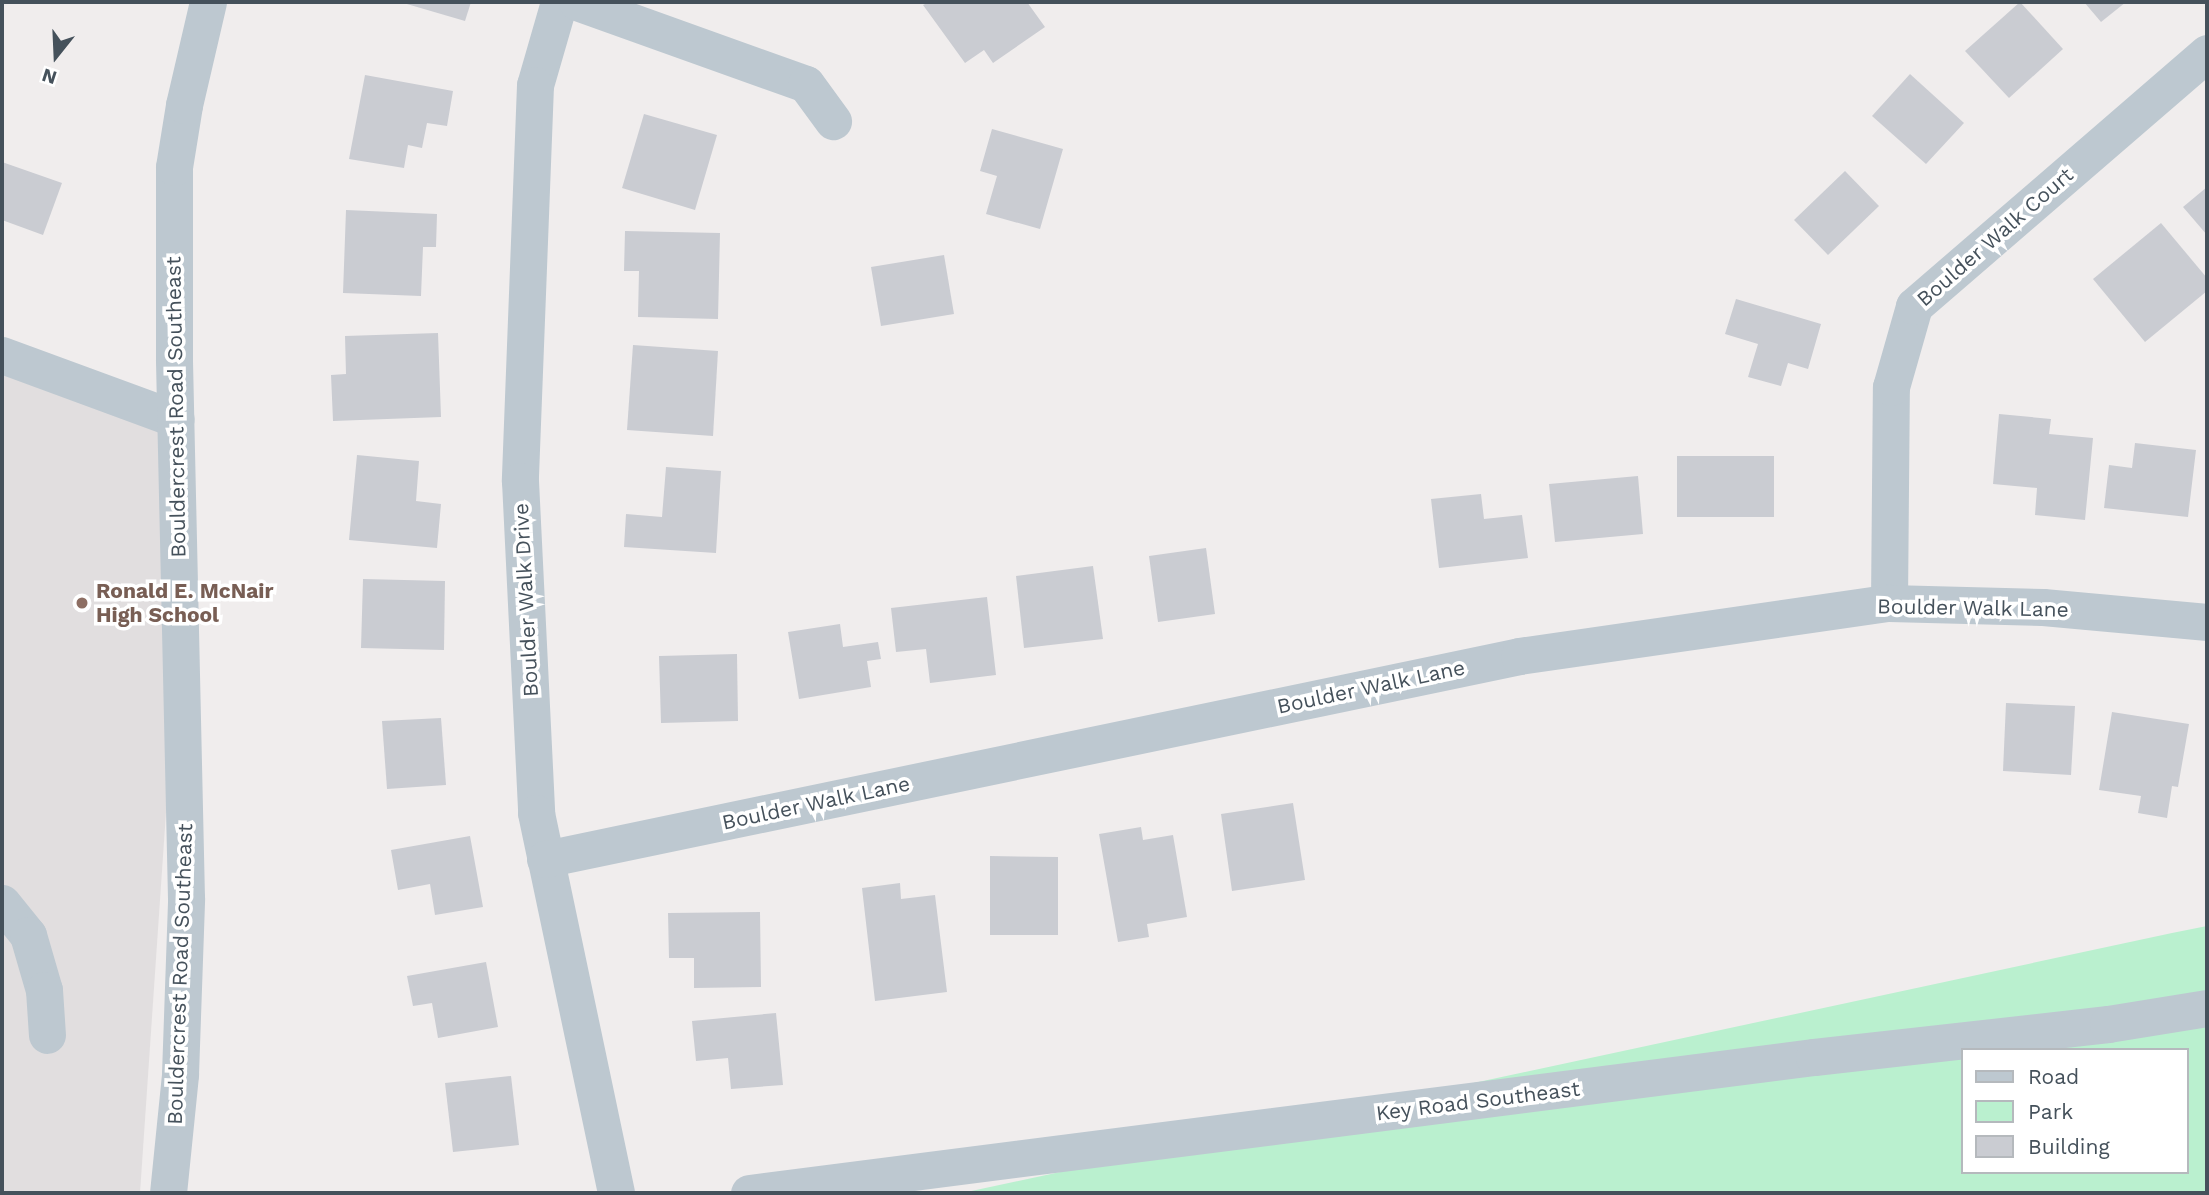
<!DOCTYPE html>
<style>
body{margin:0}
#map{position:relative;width:2209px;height:1195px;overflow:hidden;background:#f0eded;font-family:"Work Sans",sans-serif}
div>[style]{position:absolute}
.education>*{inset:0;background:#e1dedf}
.green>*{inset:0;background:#baf0cf}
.building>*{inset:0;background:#caccd2}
.minor>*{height:37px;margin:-18.5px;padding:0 18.5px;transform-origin:18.5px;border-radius:18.5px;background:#bdc8d0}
.dots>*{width:19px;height:19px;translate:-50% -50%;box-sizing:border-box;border:4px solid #fff;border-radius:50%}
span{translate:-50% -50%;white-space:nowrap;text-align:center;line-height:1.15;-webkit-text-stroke:7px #fff;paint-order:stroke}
.street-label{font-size:21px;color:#45515b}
.education-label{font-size:21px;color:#785e54;font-weight:700}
.left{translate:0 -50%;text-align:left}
.frame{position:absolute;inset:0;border:4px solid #45515b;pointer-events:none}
.legend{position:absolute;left:1961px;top:1048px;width:228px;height:126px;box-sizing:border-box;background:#fff;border:2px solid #b5b9bd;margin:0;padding:9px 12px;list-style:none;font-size:21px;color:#45515b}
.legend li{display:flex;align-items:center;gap:14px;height:35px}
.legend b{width:35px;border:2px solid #b5b9bd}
.north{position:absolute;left:21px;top:21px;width:70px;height:70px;-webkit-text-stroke:5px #fff;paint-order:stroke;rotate:198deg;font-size:19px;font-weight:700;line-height:28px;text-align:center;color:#45515b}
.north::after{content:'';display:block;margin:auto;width:24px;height:32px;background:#45515b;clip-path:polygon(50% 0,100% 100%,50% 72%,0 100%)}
</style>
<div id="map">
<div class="education">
<div style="clip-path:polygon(2px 362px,158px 424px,168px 783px,140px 1193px,2px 1193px)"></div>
</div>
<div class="green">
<div style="clip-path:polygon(evenodd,2207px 926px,2207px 1193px,962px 1193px,2172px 933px,2207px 926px,1962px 1050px,2186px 1050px,2186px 1172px,1962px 1172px,1962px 1050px)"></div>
</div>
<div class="building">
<div style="clip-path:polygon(400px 2px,471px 2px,465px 21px)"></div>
<div style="clip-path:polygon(929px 2px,1027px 2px,1045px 27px,993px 63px,984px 50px,965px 63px,923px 5px)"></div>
<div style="clip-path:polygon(2020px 2px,2063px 49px,2009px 98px,1965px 51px)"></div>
<div style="clip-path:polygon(2084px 2px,2126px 2px,2101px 22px)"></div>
<div style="clip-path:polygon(1910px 74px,1964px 123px,1926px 164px,1872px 116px)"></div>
<div style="clip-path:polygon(365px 75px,453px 91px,447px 126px,427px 123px,422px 148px,408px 145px,404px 168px,349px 159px)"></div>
<div style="clip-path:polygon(644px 114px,717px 135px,695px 210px,622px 188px)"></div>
<div style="clip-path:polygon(992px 129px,1063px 149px,1040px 229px,986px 214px,997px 176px,980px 171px)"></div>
<div style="clip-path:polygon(2px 162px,62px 183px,43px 235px,2px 220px)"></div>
<div style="clip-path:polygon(1845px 171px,1879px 206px,1828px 255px,1794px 220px)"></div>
<div style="clip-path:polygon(2207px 187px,2207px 235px,2183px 207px)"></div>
<div style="clip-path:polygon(346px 210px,437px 214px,436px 247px,423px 247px,421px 296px,343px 293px)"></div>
<div style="clip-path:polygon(2161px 223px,2207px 278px,2207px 291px,2145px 342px,2093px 279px)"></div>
<div style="clip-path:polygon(625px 231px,720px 233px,718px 319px,638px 317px,639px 271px,624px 271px)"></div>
<div style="clip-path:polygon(944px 255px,954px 314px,881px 326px,871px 267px)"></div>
<div style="clip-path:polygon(1736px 299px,1821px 324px,1808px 369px,1788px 363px,1781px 386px,1748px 377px,1758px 344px,1725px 334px)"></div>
<div style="clip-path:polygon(438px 333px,441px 417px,333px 421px,331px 375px,346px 374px,345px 336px)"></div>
<div style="clip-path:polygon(633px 345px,718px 351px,713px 436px,627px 430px)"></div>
<div style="clip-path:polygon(1999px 414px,2051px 419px,2049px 434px,2093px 438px,2085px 520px,2035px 515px,2037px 488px,1993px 484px)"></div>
<div style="clip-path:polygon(2135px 443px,2196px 450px,2188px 517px,2104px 508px,2109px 465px,2132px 468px)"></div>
<div style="clip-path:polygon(357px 455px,419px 461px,416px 501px,441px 504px,437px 548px,349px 540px)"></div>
<div style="clip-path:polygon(1677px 456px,1774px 456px,1774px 517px,1677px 517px)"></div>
<div style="clip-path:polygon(666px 467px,721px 471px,716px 553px,624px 547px,626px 514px,662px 517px)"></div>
<div style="clip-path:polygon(1638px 476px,1643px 534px,1555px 542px,1549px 484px)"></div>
<div style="clip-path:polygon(1481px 494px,1484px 519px,1522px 515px,1528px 558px,1439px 568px,1431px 499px)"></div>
<div style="clip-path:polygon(1206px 548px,1215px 614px,1158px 622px,1149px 556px)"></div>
<div style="clip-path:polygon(1093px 566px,1103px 639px,1024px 648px,1016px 576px)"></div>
<div style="clip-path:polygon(363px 579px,445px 581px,444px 650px,361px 648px)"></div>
<div style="clip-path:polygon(987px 597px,996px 675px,930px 683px,926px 649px,896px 652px,891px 608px)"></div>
<div style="clip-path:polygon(840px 624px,843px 647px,878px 642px,881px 659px,867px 661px,871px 687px,799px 699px,788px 632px)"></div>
<div style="clip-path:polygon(737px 654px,738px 721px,661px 723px,659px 656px)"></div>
<div style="clip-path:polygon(2006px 703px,2075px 706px,2071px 775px,2003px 771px)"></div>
<div style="clip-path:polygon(2112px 712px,2189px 724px,2178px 787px,2172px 786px,2167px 818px,2138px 813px,2141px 796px,2099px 790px)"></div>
<div style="clip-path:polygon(441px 718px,446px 785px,387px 789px,382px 721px)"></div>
<div style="clip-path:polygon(1293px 803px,1305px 880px,1232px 891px,1221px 814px)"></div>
<div style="clip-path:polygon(1141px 827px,1143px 840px,1173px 835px,1187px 917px,1147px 924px,1149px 937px,1118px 942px,1099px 834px)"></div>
<div style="clip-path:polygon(470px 836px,483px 907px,435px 915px,430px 884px,398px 890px,391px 850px)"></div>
<div style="clip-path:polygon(990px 856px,1058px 857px,1058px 935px,990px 935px)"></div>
<div style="clip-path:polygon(900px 883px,901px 899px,935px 895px,947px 992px,875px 1001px,862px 888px)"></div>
<div style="clip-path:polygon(760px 912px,761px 987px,694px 988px,694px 958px,669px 958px,668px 913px)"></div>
<div style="clip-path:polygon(486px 962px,498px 1027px,438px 1038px,432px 1003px,413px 1006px,407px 976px)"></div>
<div style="clip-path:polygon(776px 1013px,783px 1085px,731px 1089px,728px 1058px,696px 1061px,692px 1021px)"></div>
<div style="clip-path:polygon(511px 1076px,519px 1145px,453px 1152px,445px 1083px)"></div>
</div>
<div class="minor">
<div style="left:559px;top:2px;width:86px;rotate:106.1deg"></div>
<div style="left:535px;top:85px;width:396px;rotate:92.2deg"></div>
<div style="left:520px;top:481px;width:332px;rotate:87.2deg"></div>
<div style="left:536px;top:813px;width:388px;rotate:78.1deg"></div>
<div style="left:577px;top:2px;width:243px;rotate:19.7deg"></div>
<div style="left:806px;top:84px;width:46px;rotate:53.9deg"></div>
<div style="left:2px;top:355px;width:185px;rotate:20.2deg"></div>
<div style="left:1889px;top:603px;width:216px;rotate:-89.5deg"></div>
<div style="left:1891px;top:387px;width:84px;rotate:-74.1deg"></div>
<div style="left:1914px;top:306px;width:387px;rotate:-40.8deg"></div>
<div style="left:545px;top:859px;width:995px;rotate:-11.77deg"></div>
<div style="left:1519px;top:656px;width:374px;rotate:-8.2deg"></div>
<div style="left:1889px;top:603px;width:154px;rotate:1.5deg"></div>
<div style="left:2043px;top:607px;width:165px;rotate:5.2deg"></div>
<div style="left:2px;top:903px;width:41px;rotate:50.9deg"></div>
<div style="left:28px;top:935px;width:57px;rotate:73.8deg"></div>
<div style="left:44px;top:990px;width:45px;rotate:86.2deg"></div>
<div style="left:168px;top:1193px;width:120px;rotate:-84.2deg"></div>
<div style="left:180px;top:1074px;width:176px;rotate:-88deg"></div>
<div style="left:186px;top:898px;width:539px;rotate:-91.28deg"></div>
<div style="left:174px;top:359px;width:192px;rotate:-90deg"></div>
<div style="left:174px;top:167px;width:63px;rotate:-80.8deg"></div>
<div style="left:184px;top:105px;width:106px;rotate:-76.9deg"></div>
<div style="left:749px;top:1193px;width:1074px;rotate:-7.28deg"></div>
<div style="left:1814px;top:1057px;width:296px;rotate:-6.4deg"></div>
<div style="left:2108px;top:1024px;width:100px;rotate:-9.2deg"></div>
</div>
<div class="dots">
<div style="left:82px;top:603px;background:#8d6e63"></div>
</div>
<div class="street-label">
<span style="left:1995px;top:237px;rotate:-41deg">Boulder Walk Court</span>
<span style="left:176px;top:407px;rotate:-91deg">Bouldercrest Road Southeast</span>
<span style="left:526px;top:600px;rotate:-93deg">Boulder Walk Drive</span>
<span style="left:1973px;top:608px;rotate:1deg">Boulder Walk Lane</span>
<span style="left:1371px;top:687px;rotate:-12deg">Boulder Walk Lane</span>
<span style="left:816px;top:803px;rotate:-12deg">Boulder Walk Lane</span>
<span style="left:180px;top:974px;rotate:-88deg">Bouldercrest Road Southeast</span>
<span style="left:1478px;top:1101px;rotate:-7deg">Key Road Southeast</span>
</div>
<div class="education-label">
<span class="left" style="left:96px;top:603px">Ronald E. McNair<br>High School</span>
</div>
<div class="frame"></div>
<ul class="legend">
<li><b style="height:9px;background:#bdc8d0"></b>Road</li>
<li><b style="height:19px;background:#baf0cf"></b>Park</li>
<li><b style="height:19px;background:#caccd2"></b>Building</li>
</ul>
<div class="north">N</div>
</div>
